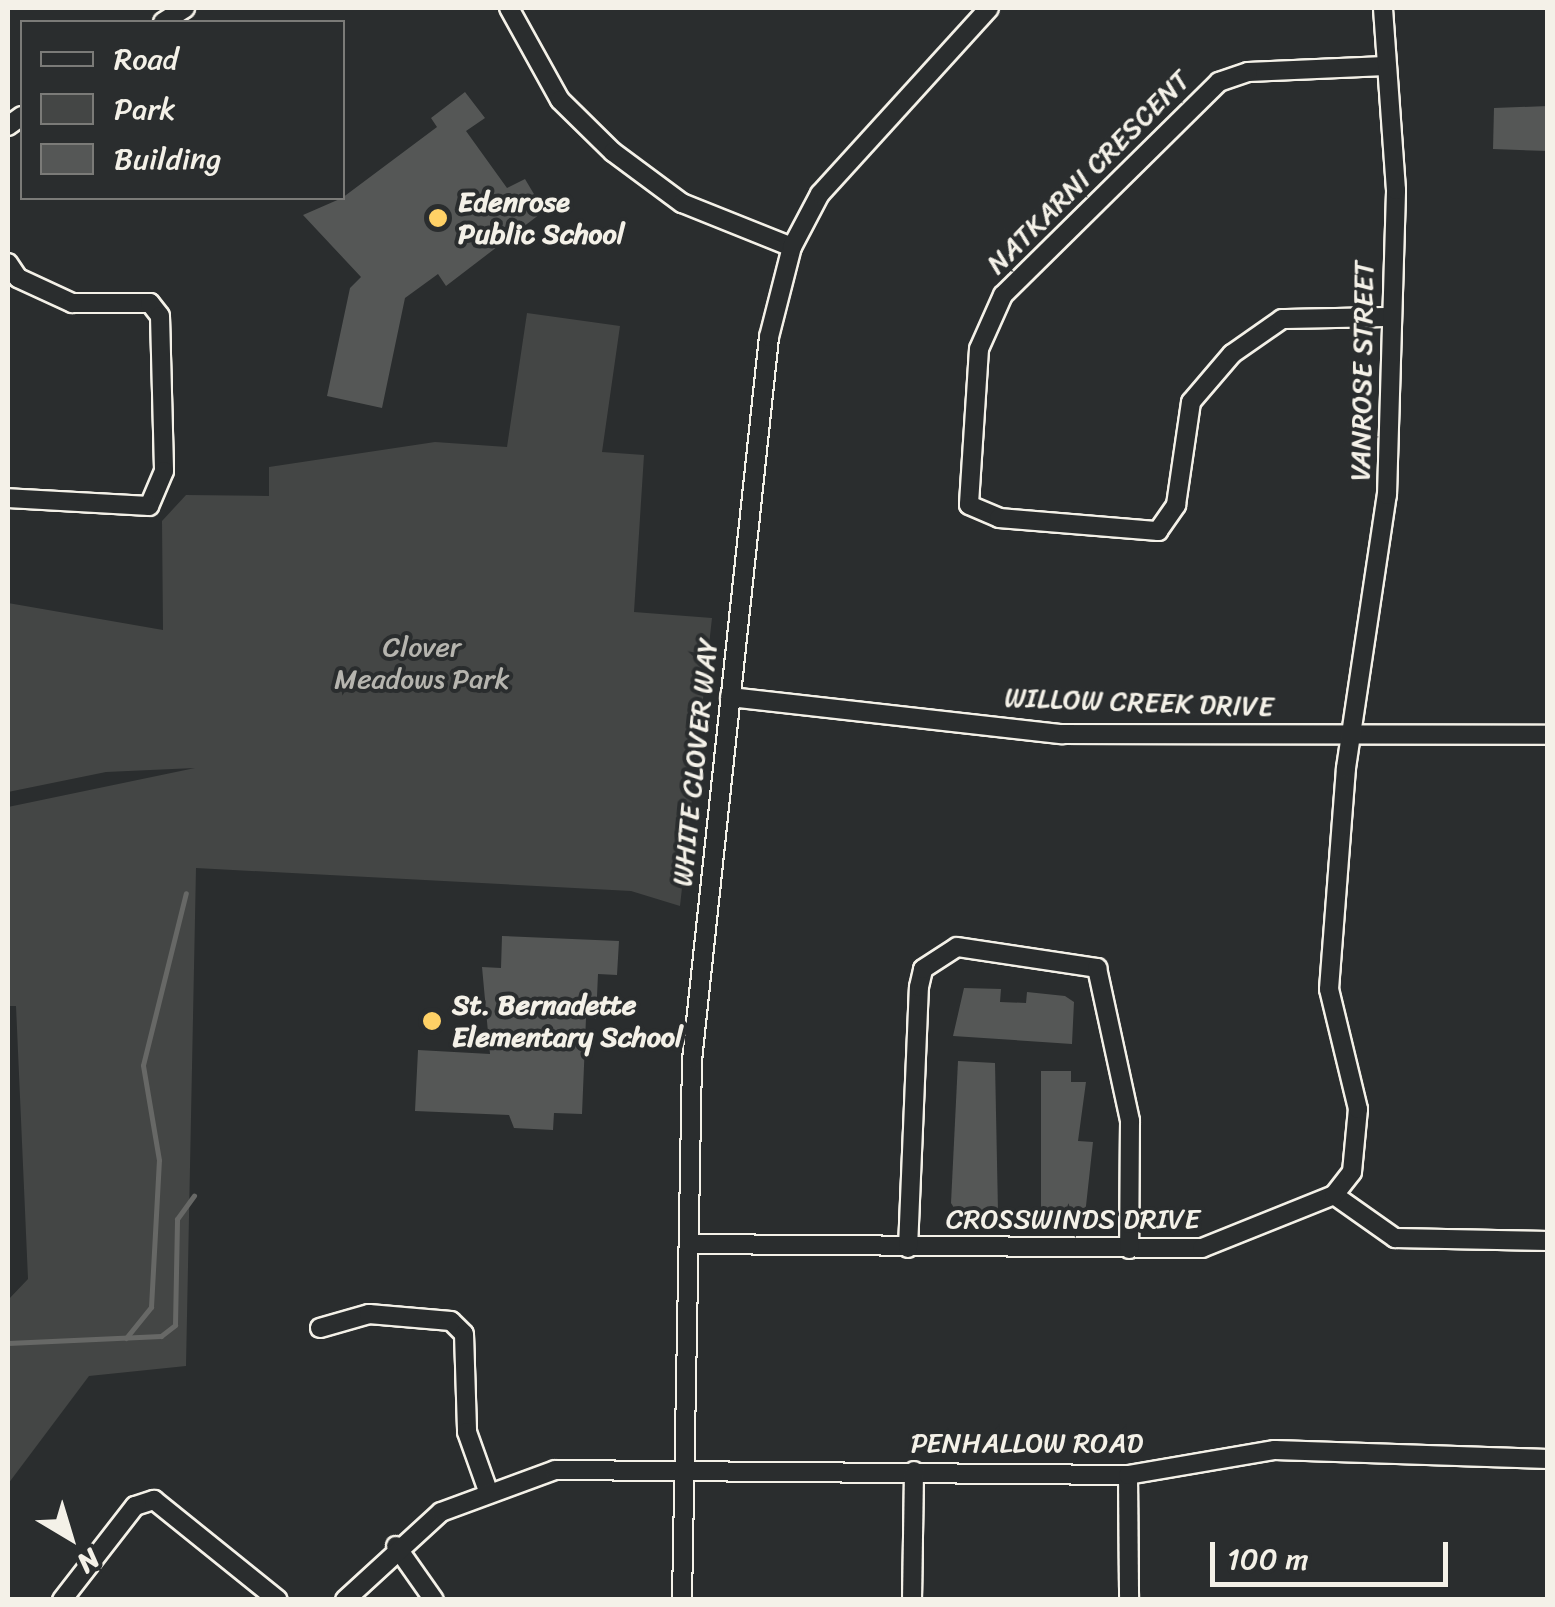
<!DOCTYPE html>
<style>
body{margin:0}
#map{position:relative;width:1555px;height:1607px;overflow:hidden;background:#2a2d2e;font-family:Sriracha,sans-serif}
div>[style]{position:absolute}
.green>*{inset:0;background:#444645}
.stream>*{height:5px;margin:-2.5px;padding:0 2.5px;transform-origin:2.5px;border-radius:2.5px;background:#676866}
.building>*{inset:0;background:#555756}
.roads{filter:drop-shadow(2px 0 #f4f1e8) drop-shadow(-2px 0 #f4f1e8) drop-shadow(0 2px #f4f1e8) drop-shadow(0 -2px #f4f1e8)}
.minor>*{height:18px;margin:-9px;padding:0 9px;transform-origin:9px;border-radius:9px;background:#2a2d2e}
.dots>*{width:28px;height:28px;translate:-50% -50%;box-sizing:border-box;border:5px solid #2a2d2e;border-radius:50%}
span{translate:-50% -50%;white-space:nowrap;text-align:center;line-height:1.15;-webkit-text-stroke:8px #2a2d2e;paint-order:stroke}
.street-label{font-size:28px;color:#f4f1e8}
.poi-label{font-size:28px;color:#f4f1e8;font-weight:700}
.left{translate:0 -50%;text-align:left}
.park-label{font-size:28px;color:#b6b5af}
.frame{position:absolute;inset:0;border:10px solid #f4f1e8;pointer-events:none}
.legend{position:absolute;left:20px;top:20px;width:325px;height:180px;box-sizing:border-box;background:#2a2d2e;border:2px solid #7b7b78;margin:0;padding:12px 18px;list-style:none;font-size:30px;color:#f4f1e8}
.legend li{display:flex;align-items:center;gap:20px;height:50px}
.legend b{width:50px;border:2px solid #7b7b78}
.north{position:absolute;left:20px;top:1487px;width:100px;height:100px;-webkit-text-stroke:8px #2a2d2e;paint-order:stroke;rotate:142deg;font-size:28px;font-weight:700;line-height:40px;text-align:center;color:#f4f1e8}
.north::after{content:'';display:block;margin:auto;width:35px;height:45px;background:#f4f1e8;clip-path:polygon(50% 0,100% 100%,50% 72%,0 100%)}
.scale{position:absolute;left:1210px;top:1542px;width:238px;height:45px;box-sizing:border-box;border:5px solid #f4f1e8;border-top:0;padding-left:12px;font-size:30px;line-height:35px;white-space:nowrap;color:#f4f1e8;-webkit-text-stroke:8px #2a2d2e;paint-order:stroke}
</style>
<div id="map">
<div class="green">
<div style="clip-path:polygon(527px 313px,620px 326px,602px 452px,644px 455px,634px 612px,712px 618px,680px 906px,631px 891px,196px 868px,186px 1366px,89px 1376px,8px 1484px,8px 1300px,28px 1279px,16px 1006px,8px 1006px,8px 807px,195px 768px,106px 772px,8px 792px,8px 603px,163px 630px,162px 521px,186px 495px,269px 496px,269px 467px,435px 442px,507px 447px)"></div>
</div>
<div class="stream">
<div style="left:126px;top:1338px;width:40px;rotate:-51deg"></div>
<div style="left:151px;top:1307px;width:147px;rotate:-86.9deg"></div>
<div style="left:159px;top:1160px;width:96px;rotate:-99.6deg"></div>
<div style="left:143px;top:1065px;width:177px;rotate:-76deg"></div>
<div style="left:8px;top:1343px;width:153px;rotate:-2.6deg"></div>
<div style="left:161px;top:1336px;width:18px;rotate:-38deg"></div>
<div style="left:175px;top:1325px;width:106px;rotate:-88.9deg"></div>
<div style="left:177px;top:1219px;width:29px;rotate:-54deg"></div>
</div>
<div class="building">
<div style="clip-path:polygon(465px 92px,485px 118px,466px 131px,507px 188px,525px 179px,544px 211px,446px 286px,438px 274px,405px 298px,382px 408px,327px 396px,350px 288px,361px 277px,303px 215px,342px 198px,437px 127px,431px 118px)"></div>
<div style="clip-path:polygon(1548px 106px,1548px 151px,1493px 149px,1494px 108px)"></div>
<div style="clip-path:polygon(502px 936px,619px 941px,617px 975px,598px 974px,596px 1019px,586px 1018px,582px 1114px,554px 1113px,553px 1130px,514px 1128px,509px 1115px,415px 1111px,418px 1050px,490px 1054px,482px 967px,501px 968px)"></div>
<div style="clip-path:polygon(964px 988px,1001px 989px,1000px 1002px,1026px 1003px,1027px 992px,1065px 996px,1074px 1002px,1072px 1044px,953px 1036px)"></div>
<div style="clip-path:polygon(958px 1061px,995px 1063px,998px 1212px,956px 1211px,951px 1203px)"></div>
<div style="clip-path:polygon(1041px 1071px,1071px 1071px,1071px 1082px,1086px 1082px,1078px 1141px,1093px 1142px,1085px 1215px,1041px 1212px)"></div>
</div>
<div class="roads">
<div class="minor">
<div style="left:509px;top:8px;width:105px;rotate:61deg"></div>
<div style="left:560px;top:100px;width:74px;rotate:44.5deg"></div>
<div style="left:613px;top:152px;width:86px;rotate:36.5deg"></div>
<div style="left:682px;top:203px;width:118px;rotate:21.8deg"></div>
<div style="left:163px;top:22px;width:26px;rotate:-32deg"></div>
<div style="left:1385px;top:66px;width:137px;rotate:177.5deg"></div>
<div style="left:1248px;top:72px;width:31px;rotate:161deg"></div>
<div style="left:1219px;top:82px;width:303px;rotate:135.4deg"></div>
<div style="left:1003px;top:295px;width:59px;rotate:114deg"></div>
<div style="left:979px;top:349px;width:156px;rotate:93.7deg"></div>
<div style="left:969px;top:505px;width:33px;rotate:23deg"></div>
<div style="left:999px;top:518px;width:160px;rotate:4.7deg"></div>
<div style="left:1158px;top:531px;width:32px;rotate:-55deg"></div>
<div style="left:1176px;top:505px;width:104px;rotate:-81.7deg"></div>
<div style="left:1191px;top:402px;width:63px;rotate:-49.5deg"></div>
<div style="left:1232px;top:354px;width:61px;rotate:-35deg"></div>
<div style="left:1282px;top:319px;width:107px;rotate:-1.1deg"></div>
<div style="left:8px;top:126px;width:17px;rotate:-36deg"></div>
<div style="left:8px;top:263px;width:18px;rotate:56deg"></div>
<div style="left:18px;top:278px;width:60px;rotate:24.8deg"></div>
<div style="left:72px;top:303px;width:78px"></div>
<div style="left:150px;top:303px;width:16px;rotate:52deg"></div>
<div style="left:160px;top:316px;width:155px;rotate:88.5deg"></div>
<div style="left:164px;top:471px;width:38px;rotate:113deg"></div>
<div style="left:149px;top:506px;width:141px;rotate:-176.8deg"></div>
<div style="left:730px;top:697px;width:334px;rotate:6.4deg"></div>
<div style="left:1062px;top:734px;width:486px;rotate:0.1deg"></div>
<div style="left:1334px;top:1195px;width:75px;rotate:35.2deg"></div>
<div style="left:1395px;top:1238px;width:153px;rotate:1.1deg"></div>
<div style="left:689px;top:1244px;width:513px;rotate:0.45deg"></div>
<div style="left:1202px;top:1248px;width:142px;rotate:-21.9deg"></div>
<div style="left:1334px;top:1195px;width:29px;rotate:-52deg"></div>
<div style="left:1352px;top:1172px;width:63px;rotate:-84.6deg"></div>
<div style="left:1358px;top:1109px;width:123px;rotate:-103.6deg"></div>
<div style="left:1329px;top:989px;width:222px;rotate:-85.6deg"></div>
<div style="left:1346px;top:768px;width:276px;rotate:-81.5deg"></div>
<div style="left:1387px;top:495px;width:305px;rotate:-88.3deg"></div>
<div style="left:1396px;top:190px;width:182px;rotate:-94.1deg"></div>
<div style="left:908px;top:1248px;width:261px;rotate:-87.6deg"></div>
<div style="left:919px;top:987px;width:18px;rotate:-77deg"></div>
<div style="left:923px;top:969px;width:40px;rotate:-32.9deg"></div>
<div style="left:957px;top:947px;width:142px;rotate:8.5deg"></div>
<div style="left:1097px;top:968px;width:157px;rotate:77.8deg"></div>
<div style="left:1130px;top:1121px;width:128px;rotate:90.4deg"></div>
<div style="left:320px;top:1328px;width:51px;rotate:-15.9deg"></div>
<div style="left:369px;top:1314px;width:82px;rotate:4.9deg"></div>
<div style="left:451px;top:1321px;width:18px;rotate:45deg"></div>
<div style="left:464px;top:1334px;width:98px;rotate:88.2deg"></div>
<div style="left:467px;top:1432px;width:63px;rotate:70.4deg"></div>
<div style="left:1128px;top:1475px;width:125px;rotate:89.5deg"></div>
<div style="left:396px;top:1546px;width:66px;rotate:54.9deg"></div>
<div style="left:62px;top:1600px;width:119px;rotate:-52.2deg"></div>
<div style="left:135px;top:1506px;width:20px;rotate:-18deg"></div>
<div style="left:154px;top:1500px;width:159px;rotate:38.9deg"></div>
<div style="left:345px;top:1600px;width:130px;rotate:-42.5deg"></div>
<div style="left:441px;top:1512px;width:121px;rotate:-20.2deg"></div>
<div style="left:555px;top:1470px;width:573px;rotate:0.5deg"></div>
<div style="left:1128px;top:1475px;width:149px;rotate:-9.7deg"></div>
<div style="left:1275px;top:1450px;width:273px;rotate:1.9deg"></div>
<div style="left:682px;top:1600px;width:540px;rotate:-88.94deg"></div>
<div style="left:692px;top:1060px;width:727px;rotate:-83.92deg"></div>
<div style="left:769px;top:337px;width:93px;rotate:-75.7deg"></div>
<div style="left:792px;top:247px;width:60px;rotate:-62.2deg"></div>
<div style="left:820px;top:194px;width:251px;rotate:-47.7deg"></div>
<div style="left:912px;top:1600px;width:129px;rotate:-89.1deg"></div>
</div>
</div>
<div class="dots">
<div style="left:438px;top:218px;background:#ffd166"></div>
<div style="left:432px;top:1021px;background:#ffd166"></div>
</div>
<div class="street-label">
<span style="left:1088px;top:172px;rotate:-45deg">NATKARNI CRESCENT</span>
<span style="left:1362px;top:371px;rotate:-89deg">VANROSE STREET</span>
<span style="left:1139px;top:702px;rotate:2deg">WILLOW CREEK DRIVE</span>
<span style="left:695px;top:762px;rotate:-84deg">WHITE CLOVER WAY</span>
<span style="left:1073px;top:1219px">CROSSWINDS DRIVE</span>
<span style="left:1027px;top:1443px">PENHALLOW ROAD</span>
</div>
<div class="poi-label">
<span class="left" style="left:458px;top:218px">Edenrose<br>Public School</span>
<span class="left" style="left:452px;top:1021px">St. Bernadette<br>Elementary School</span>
</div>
<div class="park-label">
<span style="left:422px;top:663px">Clover<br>Meadows Park</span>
</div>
<div class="frame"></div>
<ul class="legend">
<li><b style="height:12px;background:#2a2d2e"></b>Road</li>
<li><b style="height:28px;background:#444645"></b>Park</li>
<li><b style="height:28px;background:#555756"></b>Building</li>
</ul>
<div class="north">N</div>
<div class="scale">100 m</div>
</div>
